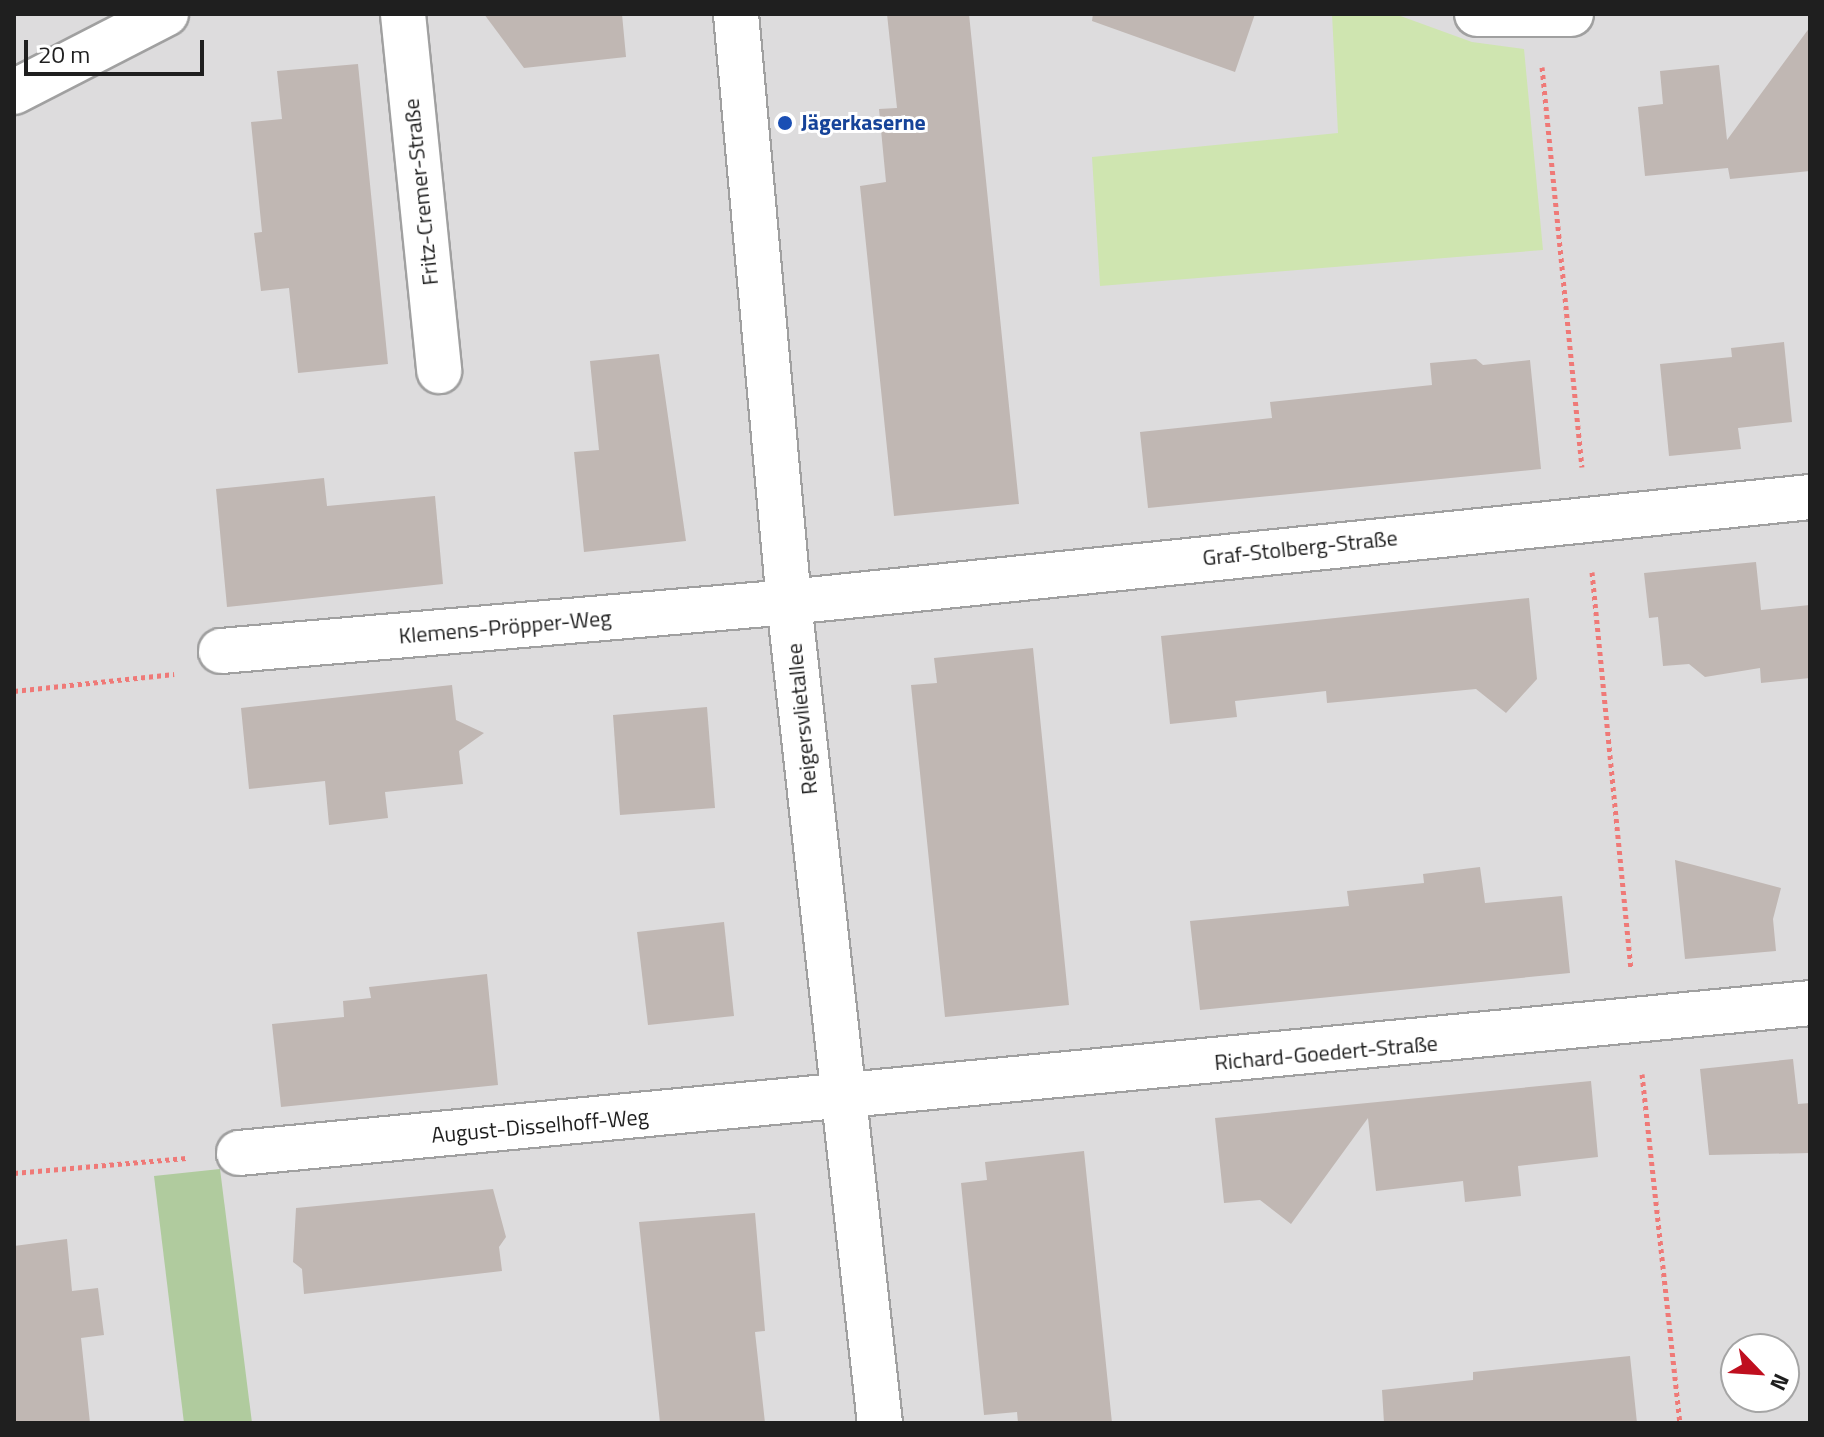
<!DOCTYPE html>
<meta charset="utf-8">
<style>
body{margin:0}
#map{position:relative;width:1824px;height:1437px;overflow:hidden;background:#efece7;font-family:"Titillium Web",sans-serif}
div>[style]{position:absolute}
.residential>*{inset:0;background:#dddcdd}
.grass>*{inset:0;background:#cfe5b0}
.forest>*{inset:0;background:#b0cb9e}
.building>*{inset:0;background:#c0b7b3}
.path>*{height:5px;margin-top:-2.5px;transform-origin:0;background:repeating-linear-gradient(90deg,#ef7977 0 4px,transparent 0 8px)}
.roads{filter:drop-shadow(2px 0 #a0a0a0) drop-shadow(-2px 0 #a0a0a0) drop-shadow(0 2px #a0a0a0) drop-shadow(0 -2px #a0a0a0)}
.minor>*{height:44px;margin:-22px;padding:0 22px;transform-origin:22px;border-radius:22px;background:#fff}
.dots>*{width:22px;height:22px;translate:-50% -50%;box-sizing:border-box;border:4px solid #fff;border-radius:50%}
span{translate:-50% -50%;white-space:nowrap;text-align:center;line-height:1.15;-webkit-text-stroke:6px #fff;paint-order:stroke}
.transit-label{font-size:22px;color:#164399;font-weight:700}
.left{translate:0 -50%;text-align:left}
.street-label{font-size:22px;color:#1f1f1f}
.frame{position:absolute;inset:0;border:16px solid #1f1f1f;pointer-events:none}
.north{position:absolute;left:1720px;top:1333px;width:80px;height:80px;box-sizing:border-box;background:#fff;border:2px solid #a5a5a5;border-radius:50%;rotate:115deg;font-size:22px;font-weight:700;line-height:32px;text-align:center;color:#1f1f1f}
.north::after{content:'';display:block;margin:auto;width:28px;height:36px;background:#bf0f1f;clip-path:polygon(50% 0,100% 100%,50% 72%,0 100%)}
.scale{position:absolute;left:24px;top:40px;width:180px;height:36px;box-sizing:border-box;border:4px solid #1f1f1f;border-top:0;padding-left:10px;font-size:24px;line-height:28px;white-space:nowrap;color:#1f1f1f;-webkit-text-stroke:6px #fff;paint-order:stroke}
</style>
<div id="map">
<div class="residential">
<div style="clip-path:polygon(evenodd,14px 14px,1810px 14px,1810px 1423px,14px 1423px,14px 14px,1736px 1349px,1784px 1349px,1784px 1397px,1736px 1397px,1736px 1349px)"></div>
</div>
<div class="grass">
<div style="clip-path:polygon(1332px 14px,1395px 14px,1472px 42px,1524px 49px,1543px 250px,1100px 286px,1092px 157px,1338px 133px)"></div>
</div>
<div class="forest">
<div style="clip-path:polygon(220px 1169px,252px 1423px,184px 1423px,154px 1176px)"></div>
</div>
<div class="building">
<div style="clip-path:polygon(484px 14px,622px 14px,626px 57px,524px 68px)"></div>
<div style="clip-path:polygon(887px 14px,969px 14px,1019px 504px,894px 516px,860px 186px,886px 182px,879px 109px,897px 108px)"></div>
<div style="clip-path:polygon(1093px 14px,1255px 14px,1235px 72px,1092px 21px)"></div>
<div style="clip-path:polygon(1810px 27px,1810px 171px,1730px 179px,1728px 168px,1645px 176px,1638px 107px,1663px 104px,1660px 71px,1719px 65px,1727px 140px)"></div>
<div style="clip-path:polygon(358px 64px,388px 364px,298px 373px,289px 288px,261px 291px,254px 233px,262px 232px,251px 122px,282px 119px,277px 71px)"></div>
<div style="clip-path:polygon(1784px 342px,1792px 422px,1738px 428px,1741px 449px,1669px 456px,1660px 364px,1732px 357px,1731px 348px)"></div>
<div style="clip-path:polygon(659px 354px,686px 541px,584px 552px,574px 452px,599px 450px,590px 361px)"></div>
<div style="clip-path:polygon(1476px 359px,1483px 365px,1530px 360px,1541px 469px,1148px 508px,1140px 432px,1272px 418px,1270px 402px,1432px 385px,1430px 363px)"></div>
<div style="clip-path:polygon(324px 478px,327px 506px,435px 496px,443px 584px,227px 607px,216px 489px)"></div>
<div style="clip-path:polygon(1756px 562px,1761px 610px,1810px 605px,1810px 678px,1761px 683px,1760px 668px,1705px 677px,1689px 664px,1663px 666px,1658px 617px,1649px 618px,1644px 573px)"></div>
<div style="clip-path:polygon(1529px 598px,1537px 679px,1506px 713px,1476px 689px,1327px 703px,1326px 691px,1235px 701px,1237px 717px,1170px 724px,1161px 636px)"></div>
<div style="clip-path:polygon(1033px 648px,1069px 1005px,945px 1017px,911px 685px,937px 683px,934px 658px)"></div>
<div style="clip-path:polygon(452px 685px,456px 720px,484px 733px,459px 751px,463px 784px,385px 792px,388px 818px,329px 825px,325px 781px,249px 789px,241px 708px)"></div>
<div style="clip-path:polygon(707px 707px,715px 808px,620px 815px,613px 715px)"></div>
<div style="clip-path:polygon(1675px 860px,1781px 888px,1773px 919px,1776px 951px,1685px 959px)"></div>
<div style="clip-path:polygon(1480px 867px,1485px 903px,1562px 896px,1570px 973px,1200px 1010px,1190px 921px,1349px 906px,1347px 891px,1424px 883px,1423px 874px)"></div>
<div style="clip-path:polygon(724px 922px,734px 1016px,648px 1025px,637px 932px)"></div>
<div style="clip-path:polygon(487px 974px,498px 1085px,281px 1107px,272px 1024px,344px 1017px,343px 1001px,371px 998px,369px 987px)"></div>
<div style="clip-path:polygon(1793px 1059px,1798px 1104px,1810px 1103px,1810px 1153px,1709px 1155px,1700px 1069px)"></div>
<div style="clip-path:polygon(1591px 1081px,1598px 1157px,1518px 1166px,1521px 1196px,1465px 1202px,1463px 1181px,1376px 1191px,1368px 1118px,1291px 1224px,1260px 1200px,1224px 1203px,1215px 1118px)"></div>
<div style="clip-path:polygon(1084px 1151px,1112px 1423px,1018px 1423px,1017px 1412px,984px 1415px,961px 1183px,987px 1180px,985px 1162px)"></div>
<div style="clip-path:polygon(493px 1189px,506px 1237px,499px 1247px,502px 1271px,304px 1294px,302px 1269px,293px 1262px,296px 1208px)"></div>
<div style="clip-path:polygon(755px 1213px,765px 1331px,755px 1332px,765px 1423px,660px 1423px,639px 1222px)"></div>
<div style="clip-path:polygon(67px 1239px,72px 1291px,98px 1288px,104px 1335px,81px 1338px,90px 1423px,14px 1423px,14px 1246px)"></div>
<div style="clip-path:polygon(1630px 1356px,1637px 1423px,1384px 1423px,1382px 1390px,1473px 1380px,1473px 1372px)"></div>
</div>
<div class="path">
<div style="left:1542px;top:67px;width:402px;rotate:84.3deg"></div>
<div style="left:1592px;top:572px;width:399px;rotate:84.4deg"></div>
<div style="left:14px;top:691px;width:161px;rotate:-6.1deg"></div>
<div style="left:1642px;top:1074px;width:351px;rotate:83.8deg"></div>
<div style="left:14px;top:1173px;width:173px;rotate:-5deg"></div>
</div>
<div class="roads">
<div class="minor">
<div style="left:403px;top:14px;width:359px;rotate:84.2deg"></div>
<div style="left:736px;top:14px;width:590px;rotate:84.85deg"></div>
<div style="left:789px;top:602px;width:826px;rotate:83.68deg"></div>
<div style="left:1477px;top:14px;width:94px"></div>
<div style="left:14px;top:92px;width:171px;rotate:-27.2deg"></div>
<div style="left:221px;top:651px;width:570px;rotate:-4.93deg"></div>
<div style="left:789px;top:602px;width:1026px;rotate:-5.87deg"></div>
<div style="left:239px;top:1153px;width:1578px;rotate:-5.45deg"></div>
</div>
</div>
<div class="dots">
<div style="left:785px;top:123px;background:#1a4fb4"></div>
</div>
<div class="transit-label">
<span class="left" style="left:801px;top:123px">Jägerkaserne</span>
</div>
<div class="street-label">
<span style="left:421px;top:192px;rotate:-96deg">Fritz-Cremer-Straße</span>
<span style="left:1300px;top:548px;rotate:-6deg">Graf-Stolberg-Straße</span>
<span style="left:505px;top:627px;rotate:-5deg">Klemens-Pröpper-Weg</span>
<span style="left:802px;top:719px;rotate:-96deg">Reigersvlietallee</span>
<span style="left:1326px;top:1053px;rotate:-5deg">Richard-Goedert-Straße</span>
<span style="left:540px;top:1126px;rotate:-5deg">August-Disselhoff-Weg</span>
</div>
<div class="frame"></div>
<div class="north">N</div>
<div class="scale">20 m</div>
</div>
